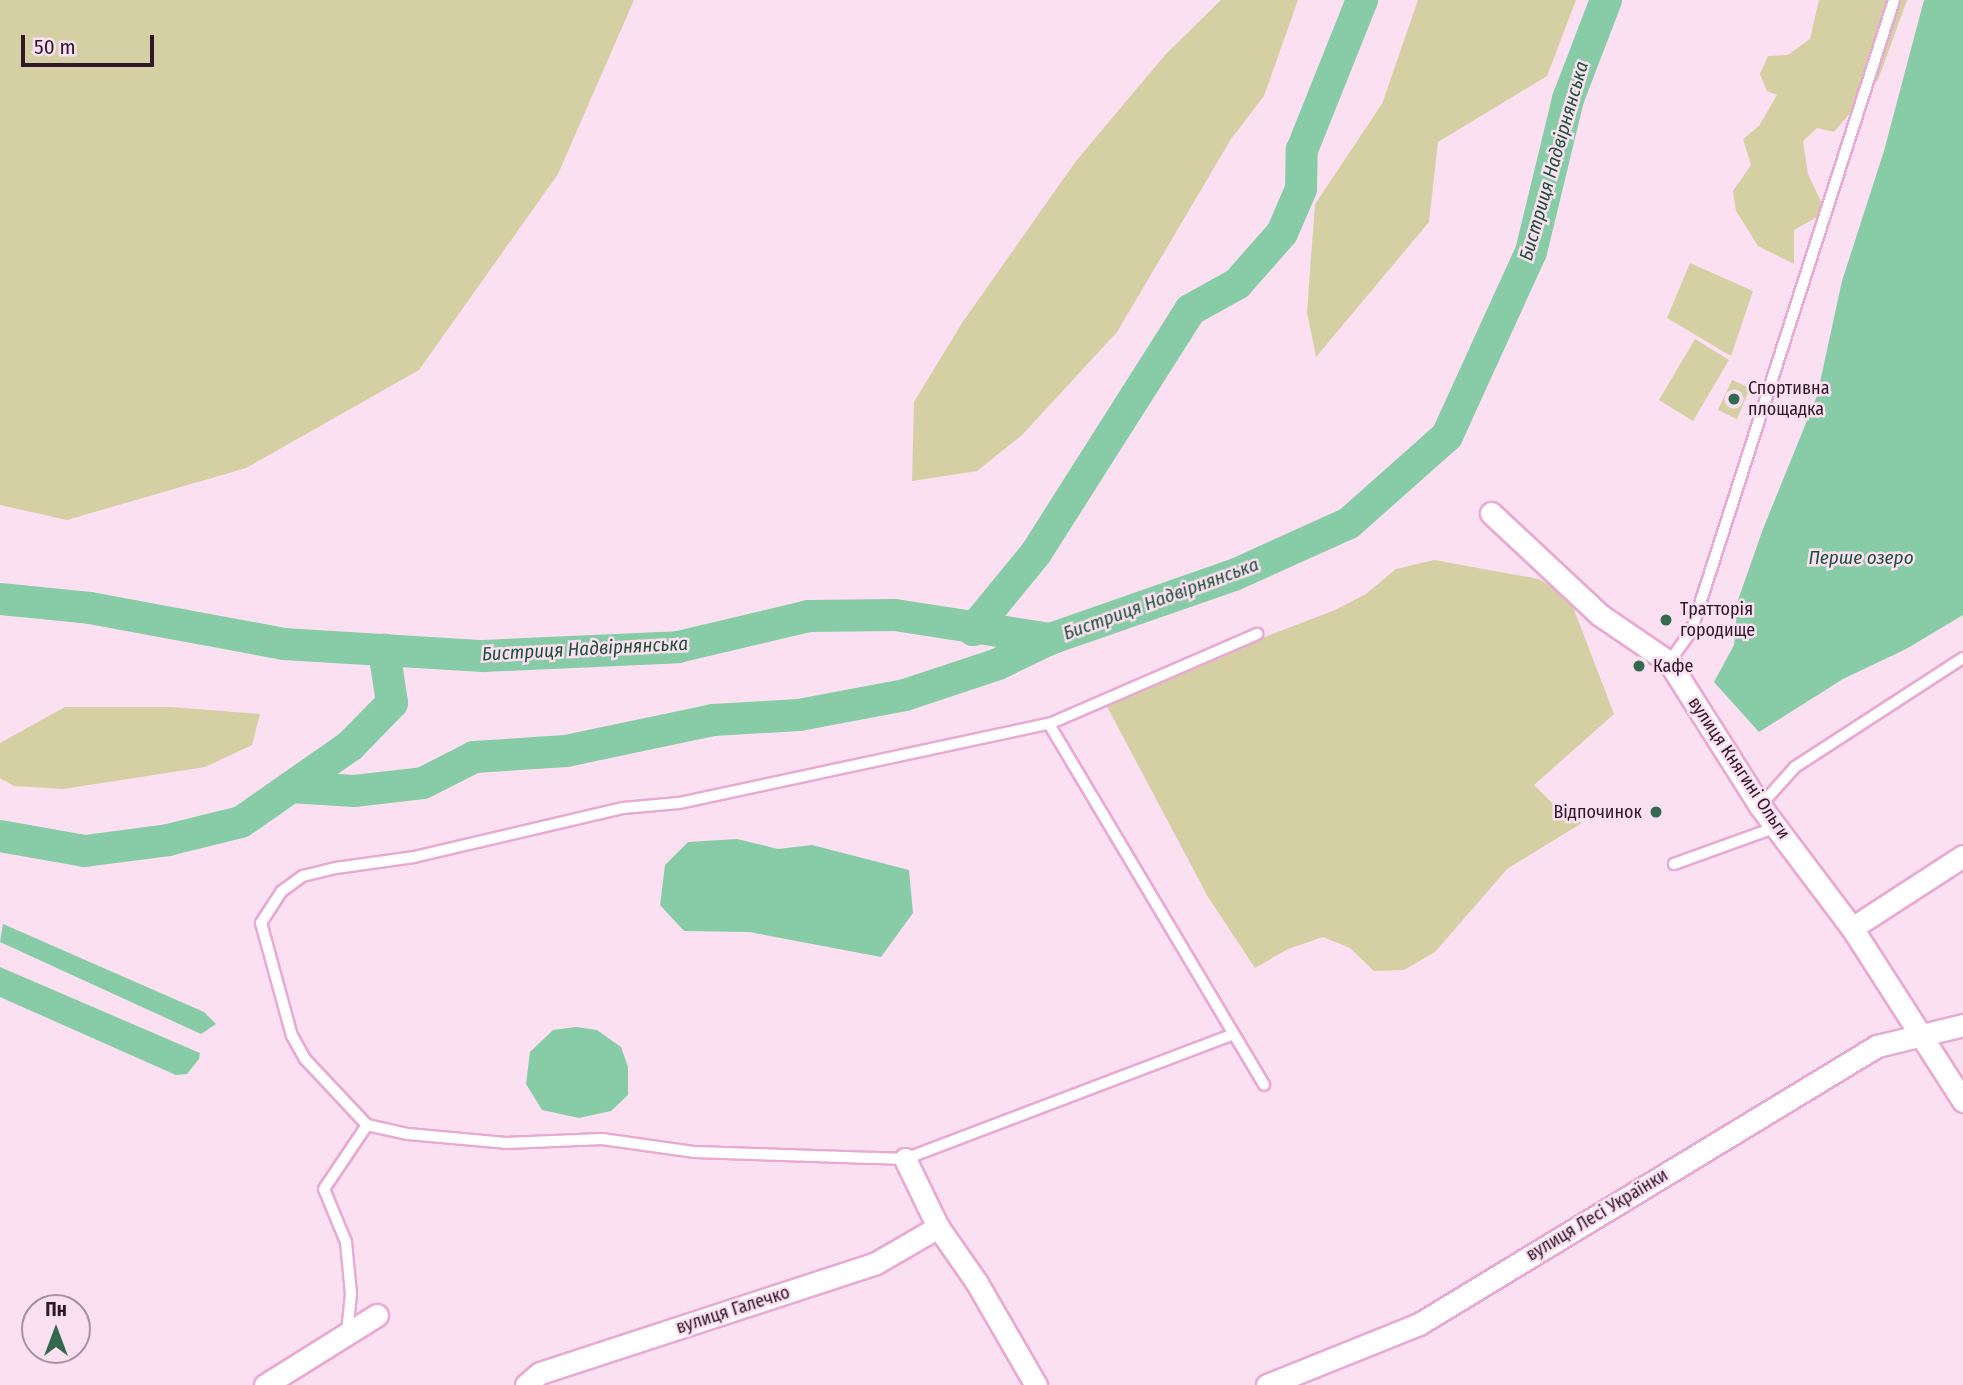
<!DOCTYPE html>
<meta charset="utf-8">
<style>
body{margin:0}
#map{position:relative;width:1963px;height:1385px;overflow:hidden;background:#fae0f0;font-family:"Fira Sans Condensed",sans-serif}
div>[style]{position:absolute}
.green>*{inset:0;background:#d5cfa4}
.water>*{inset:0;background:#87cba7}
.river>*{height:32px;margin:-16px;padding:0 16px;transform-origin:16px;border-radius:16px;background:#87cba7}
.roads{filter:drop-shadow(2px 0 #e8aad2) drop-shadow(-2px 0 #e8aad2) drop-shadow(0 2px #e8aad2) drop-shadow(0 -2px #e8aad2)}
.lane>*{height:10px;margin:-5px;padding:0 5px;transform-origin:5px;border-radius:5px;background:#fff}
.street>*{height:21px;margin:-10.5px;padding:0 10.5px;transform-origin:10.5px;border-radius:10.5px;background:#fff}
.dots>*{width:19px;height:19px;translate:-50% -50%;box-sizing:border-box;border:4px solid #fae0f0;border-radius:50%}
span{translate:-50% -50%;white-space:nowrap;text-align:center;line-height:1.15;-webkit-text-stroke:5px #fae0f0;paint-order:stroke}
.poi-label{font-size:18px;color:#2f1827}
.left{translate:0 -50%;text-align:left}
.right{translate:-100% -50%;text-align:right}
.street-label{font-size:18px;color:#2f1827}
.water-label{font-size:19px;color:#1c5139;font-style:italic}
.north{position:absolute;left:21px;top:1294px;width:70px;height:70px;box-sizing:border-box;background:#fae0f0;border:2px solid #a990a0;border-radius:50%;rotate:0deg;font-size:19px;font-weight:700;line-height:28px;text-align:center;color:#2f1827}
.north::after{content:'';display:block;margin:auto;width:24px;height:32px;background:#33694e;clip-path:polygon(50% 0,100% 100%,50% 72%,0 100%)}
.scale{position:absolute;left:21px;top:35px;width:133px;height:32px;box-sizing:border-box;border:4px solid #2f1827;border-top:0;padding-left:9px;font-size:21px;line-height:24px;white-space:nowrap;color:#2f1827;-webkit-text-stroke:5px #fae0f0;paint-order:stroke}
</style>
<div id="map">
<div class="green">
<div style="clip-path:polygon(0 0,634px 0,558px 174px,419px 370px,246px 468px,67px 520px,0 505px)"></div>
<div style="clip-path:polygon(1221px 0,1298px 0,1264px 96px,1231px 139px,1117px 332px,1022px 435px,977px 471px,912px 481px,914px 402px,962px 323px,1076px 161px,1165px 55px)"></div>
<div style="clip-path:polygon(1418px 0,1576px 0,1547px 76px,1438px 142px,1429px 222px,1316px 357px,1307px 312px,1315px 204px,1382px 104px)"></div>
<div style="clip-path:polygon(1819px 0,1907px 0,1878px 80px,1834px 132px,1817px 128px,1803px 141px,1808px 174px,1826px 212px,1794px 230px,1794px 264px,1758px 246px,1736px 211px,1733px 191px,1751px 165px,1743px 139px,1759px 126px,1777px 95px,1767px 91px,1760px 74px,1768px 56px,1788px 55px,1810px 39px)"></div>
<div style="clip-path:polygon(1690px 263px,1753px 291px,1731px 356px,1667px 318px)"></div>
<div style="clip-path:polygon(1695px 339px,1729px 360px,1693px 421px,1659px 400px)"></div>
<div style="clip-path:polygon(1732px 380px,1750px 388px,1737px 419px,1718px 410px)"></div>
<div style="clip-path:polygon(1434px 560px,1539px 579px,1570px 599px,1614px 714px,1534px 785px,1557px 808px,1582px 823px,1507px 869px,1435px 952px,1404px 970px,1374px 971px,1350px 948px,1323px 937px,1288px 949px,1255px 968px,1208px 897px,1103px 699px,1335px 610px,1366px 594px,1396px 569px)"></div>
<div style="clip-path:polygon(65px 707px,171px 707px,260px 714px,252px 745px,205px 767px,63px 789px,14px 786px,0 778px,0 743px)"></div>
</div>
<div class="water">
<div style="clip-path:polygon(1924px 0,1963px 0,1963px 615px,1906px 649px,1843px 679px,1759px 732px,1714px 682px,1734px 645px,1738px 600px,1763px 529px,1817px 396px,1842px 281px,1884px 151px)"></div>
<div style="clip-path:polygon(737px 839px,778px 849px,812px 845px,909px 870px,913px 913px,881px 957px,749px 932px,684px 931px,660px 905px,665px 865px,688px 842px)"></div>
<div style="clip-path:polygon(3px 924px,204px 1012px,216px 1024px,201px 1034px,0 942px)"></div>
<div style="clip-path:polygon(0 967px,200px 1053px,199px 1059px,187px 1074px,176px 1075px,0 997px)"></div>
<div style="clip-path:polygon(576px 1027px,597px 1030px,621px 1047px,628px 1067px,628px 1095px,611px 1111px,579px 1118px,542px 1110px,526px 1084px,530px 1052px,553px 1030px)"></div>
</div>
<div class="river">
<div style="left:0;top:599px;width:90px;rotate:5.7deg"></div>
<div style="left:90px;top:608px;width:197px;rotate:10.5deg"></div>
<div style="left:284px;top:644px;width:199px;rotate:3.5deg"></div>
<div style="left:483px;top:656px;width:195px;rotate:-2.6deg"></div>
<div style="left:678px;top:647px;width:135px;rotate:-13.3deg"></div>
<div style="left:809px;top:616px;width:86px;rotate:-0.7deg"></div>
<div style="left:895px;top:615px;width:157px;rotate:8.8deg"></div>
<div style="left:1050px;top:639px;width:195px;rotate:-19.2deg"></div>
<div style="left:1234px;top:575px;width:126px;rotate:-24.3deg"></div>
<div style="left:1349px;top:523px;width:131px;rotate:-41.6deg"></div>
<div style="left:1447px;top:436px;width:202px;rotate:-65.5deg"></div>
<div style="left:1531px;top:252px;width:157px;rotate:-76.4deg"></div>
<div style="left:1568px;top:99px;width:106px;rotate:-69deg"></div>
<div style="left:973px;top:630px;width:99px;rotate:-50.7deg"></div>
<div style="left:1036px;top:553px;width:288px;rotate:-57.6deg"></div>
<div style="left:1190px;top:310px;width:54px;rotate:-29deg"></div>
<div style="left:1237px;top:284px;width:68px;rotate:-48.6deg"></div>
<div style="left:1282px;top:233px;width:48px;rotate:-66.6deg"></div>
<div style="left:1301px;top:189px;width:39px;rotate:-89deg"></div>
<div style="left:1302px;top:150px;width:162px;rotate:-68.2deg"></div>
<div style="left:291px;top:787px;width:63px;rotate:3.6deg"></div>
<div style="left:354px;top:791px;width:69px;rotate:-6.6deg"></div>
<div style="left:423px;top:783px;width:57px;rotate:-27deg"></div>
<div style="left:474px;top:757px;width:92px;rotate:-3.7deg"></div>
<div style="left:566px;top:751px;width:150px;rotate:-11.9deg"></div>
<div style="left:713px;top:720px;width:86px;rotate:-3.3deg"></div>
<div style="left:799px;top:715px;width:108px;rotate:-10.7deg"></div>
<div style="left:905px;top:695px;width:98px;rotate:-18.4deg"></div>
<div style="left:998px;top:664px;width:58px;rotate:-25.7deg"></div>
<div style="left:0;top:836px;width:86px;rotate:10deg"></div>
<div style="left:85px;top:851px;width:84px;rotate:-7.5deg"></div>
<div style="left:168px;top:840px;width:75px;rotate:-13.9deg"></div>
<div style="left:241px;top:822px;width:133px;rotate:-34.9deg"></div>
<div style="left:350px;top:746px;width:60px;rotate:-45.7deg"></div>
<div style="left:392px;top:703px;width:54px;rotate:-98.6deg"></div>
</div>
<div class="roads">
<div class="lane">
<div style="left:1669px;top:662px;width:37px;rotate:-54deg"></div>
<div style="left:1691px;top:632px;width:664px;rotate:-72.19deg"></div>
<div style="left:1049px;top:724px;width:420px;rotate:59.2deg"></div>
<div style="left:1760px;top:806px;width:52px;rotate:-48.1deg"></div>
<div style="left:1795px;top:767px;width:200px;rotate:-33deg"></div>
<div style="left:1674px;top:864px;width:109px;rotate:-19.8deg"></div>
<div style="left:367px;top:1125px;width:42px;rotate:12.4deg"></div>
<div style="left:408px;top:1134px;width:98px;rotate:5.2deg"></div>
<div style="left:506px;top:1143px;width:96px;rotate:-2.4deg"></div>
<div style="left:602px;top:1139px;width:94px;rotate:8deg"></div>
<div style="left:695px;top:1152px;width:210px;rotate:1.9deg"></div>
<div style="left:905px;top:1159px;width:350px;rotate:-20.8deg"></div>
<div style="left:347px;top:1332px;width:38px;rotate:-84deg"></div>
<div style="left:351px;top:1294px;width:52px;rotate:-95.5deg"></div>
<div style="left:346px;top:1242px;width:57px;rotate:-112.5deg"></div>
<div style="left:324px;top:1189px;width:77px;rotate:-56.1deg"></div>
<div style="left:367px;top:1125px;width:91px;rotate:-133.2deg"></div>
<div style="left:305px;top:1059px;width:26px;rotate:-119deg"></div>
<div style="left:292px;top:1036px;width:117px;rotate:-105.3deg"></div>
<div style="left:261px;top:923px;width:38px;rotate:-57deg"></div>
<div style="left:282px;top:891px;width:26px;rotate:-36deg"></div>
<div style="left:303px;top:876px;width:34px;rotate:-14deg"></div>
<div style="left:336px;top:868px;width:79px;rotate:-8deg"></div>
<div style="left:414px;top:857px;width:215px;rotate:-13.2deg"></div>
<div style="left:623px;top:808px;width:56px;rotate:-5.1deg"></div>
<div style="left:679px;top:803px;width:378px;rotate:-12.1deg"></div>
<div style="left:1049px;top:724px;width:227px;rotate:-23.4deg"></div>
</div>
<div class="street">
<div style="left:1491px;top:513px;width:149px;rotate:43.1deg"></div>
<div style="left:1600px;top:615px;width:83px;rotate:34.3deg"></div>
<div style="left:1669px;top:662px;width:170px;rotate:57.7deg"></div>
<div style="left:1760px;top:806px;width:153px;rotate:53deg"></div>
<div style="left:1852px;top:928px;width:206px;rotate:57.3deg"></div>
<div style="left:1852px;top:928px;width:132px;rotate:-33deg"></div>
<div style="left:905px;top:1159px;width:76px;rotate:64.1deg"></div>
<div style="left:938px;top:1227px;width:68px;rotate:55.1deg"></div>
<div style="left:977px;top:1283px;width:118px;rotate:60deg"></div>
<div style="left:265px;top:1385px;width:132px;rotate:-32deg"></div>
<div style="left:526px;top:1385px;width:18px;rotate:-41deg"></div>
<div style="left:540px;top:1373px;width:354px;rotate:-18.1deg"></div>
<div style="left:876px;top:1263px;width:72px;rotate:-30.1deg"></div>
<div style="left:1267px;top:1385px;width:164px;rotate:-21.9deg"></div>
<div style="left:1419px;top:1324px;width:536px;rotate:-31.26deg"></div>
<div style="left:1877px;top:1046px;width:89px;rotate:-13.7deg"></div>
</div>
</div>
<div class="dots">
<div style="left:1734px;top:399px;background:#33694e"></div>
<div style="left:1666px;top:620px;background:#33694e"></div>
<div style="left:1639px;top:666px;background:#33694e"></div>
<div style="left:1656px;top:812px;background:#33694e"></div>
</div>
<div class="poi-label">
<span class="left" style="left:1748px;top:399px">Спортивна<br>площадка</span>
<span class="left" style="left:1680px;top:620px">Тратторія<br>городище</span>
<span class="left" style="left:1653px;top:666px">Кафе</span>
<span class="right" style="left:1642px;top:812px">Відпочинок</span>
</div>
<div class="street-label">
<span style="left:1739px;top:768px;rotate:56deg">вулиця Княгині Ольги</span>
<span style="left:1597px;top:1215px;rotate:-31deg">вулиця Лесі Українки</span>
<span style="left:733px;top:1310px;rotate:-18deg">вулиця Галечко</span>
</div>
<div class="water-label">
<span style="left:1554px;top:161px;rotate:-74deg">Бистриця Надвірнянська</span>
<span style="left:1861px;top:558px">Перше озеро</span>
<span style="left:1161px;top:599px;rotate:-20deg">Бистриця Надвірнянська</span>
<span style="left:585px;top:649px;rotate:-3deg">Бистриця Надвірнянська</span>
</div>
<div class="north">Пн</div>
<div class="scale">50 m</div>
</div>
